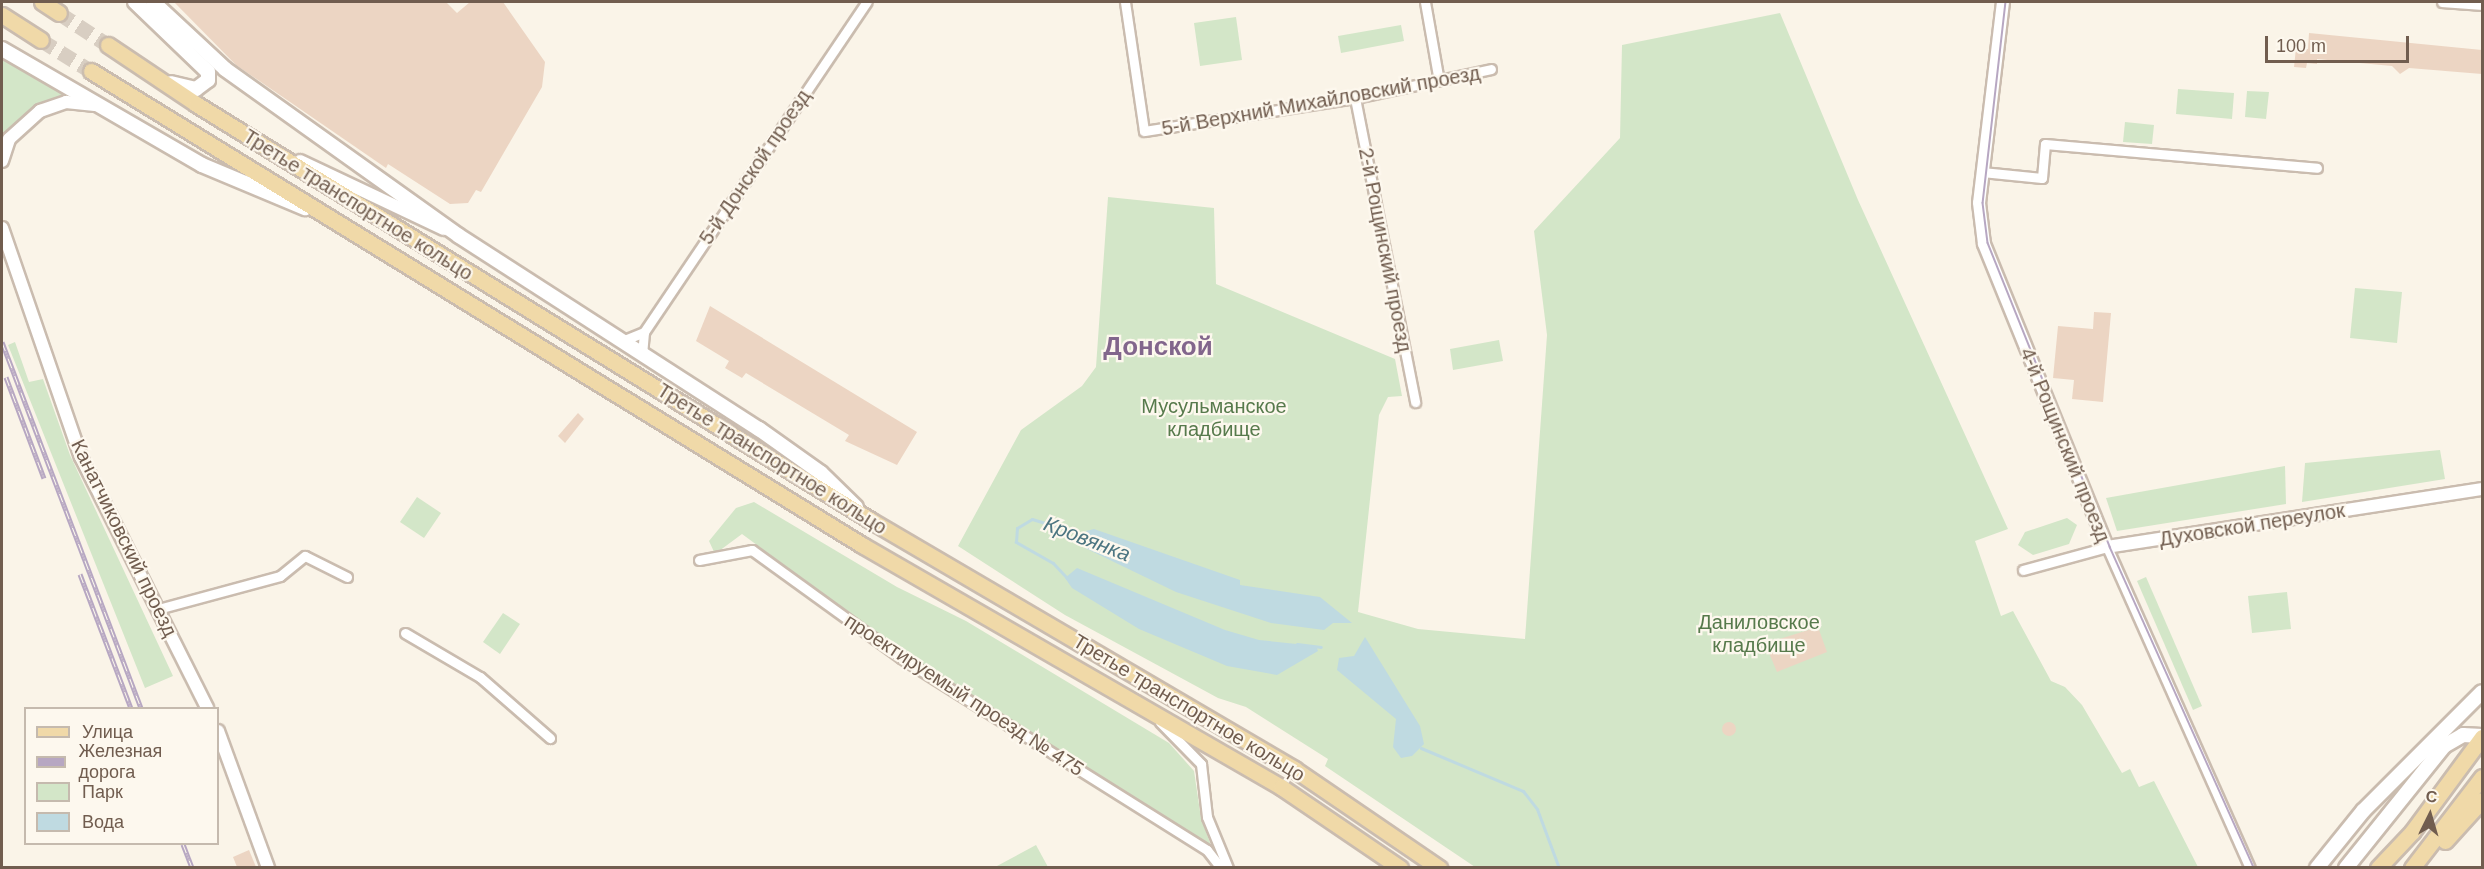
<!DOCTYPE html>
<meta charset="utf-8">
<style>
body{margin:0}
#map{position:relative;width:2484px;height:869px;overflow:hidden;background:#faf4e8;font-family:Arial,sans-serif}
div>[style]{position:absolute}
.green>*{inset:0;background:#d3e6c8}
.water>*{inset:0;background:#bfdae1}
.stream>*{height:3px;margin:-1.5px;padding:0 1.5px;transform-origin:1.5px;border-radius:1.5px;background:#bfdae1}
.building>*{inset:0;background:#ecd5c3}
.round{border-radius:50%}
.primary-tunnel>*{height:15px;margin-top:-7.5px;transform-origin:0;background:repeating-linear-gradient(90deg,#d8cec2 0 15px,transparent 0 23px)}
.roads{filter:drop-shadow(2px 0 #cabcaf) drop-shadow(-2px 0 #cabcaf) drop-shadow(0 2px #cabcaf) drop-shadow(0 -2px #cabcaf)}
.minor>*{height:9px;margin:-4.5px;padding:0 4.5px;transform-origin:4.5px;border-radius:4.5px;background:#fff}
.tertiary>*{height:12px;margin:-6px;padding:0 6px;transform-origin:6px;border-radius:6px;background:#fff}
.secondary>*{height:14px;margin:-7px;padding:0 7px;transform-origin:7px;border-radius:7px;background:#fff}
.primary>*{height:15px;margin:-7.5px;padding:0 7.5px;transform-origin:7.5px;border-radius:7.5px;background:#f0d9a8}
.tram>*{height:1.5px;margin:-0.75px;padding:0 0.75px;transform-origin:0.75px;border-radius:0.75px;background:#b7a7c2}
.rail>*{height:5px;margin-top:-2.5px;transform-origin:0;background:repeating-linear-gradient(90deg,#fdf8ee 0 9px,#b7a7c2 0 18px);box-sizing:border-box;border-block:2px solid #b7a7c2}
span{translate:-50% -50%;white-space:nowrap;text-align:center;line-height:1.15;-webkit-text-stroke:4.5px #fdf8ee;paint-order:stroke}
.street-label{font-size:20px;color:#715d4f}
.park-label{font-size:20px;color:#577a4c}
.water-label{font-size:21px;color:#4c7581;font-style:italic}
.district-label{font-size:26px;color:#82668c;font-weight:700}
.frame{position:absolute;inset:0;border:3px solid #715d4f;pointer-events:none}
.legend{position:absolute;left:24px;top:707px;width:195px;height:138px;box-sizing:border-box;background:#fdf8ee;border:2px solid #c5baae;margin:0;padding:8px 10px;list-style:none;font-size:18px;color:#715d4f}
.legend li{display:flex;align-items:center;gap:12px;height:30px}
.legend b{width:30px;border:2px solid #c5baae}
.north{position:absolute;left:2400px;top:785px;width:60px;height:60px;-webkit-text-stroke:4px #fdf8ee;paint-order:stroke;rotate:5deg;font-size:16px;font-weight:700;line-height:24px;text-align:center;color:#715d4f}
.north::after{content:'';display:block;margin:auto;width:21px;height:27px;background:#715d4f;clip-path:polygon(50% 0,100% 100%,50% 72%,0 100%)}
.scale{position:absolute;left:2265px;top:36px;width:144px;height:27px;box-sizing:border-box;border:3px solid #715d4f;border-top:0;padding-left:8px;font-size:18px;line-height:21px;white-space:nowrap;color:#715d4f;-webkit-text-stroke:4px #fdf8ee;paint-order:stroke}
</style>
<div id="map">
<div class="green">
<div style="clip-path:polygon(1780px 13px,1858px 200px,2008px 529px,1975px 541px,2001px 616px,2013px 611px,2051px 681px,2065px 687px,2082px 705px,2122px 773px,2130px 769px,2139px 787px,2154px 781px,2198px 867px,1475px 867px,1325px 766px,1328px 759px,1246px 707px,1218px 698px,1065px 615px,958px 546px,1021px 430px,1082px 386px,1096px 367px,1108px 197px,1214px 208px,1216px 284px,1395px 359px,1402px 396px,1388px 397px,1379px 415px,1358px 612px,1418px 629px,1525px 639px,1547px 335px,1534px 231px,1620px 138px,1622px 45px)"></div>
<div style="clip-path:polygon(1236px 17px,1242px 60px,1200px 66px,1194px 23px)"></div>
<div style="clip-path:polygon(1401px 25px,1404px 41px,1341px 53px,1338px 36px)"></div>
<div style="clip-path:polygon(2px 55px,74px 97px,64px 99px,2px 147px)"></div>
<div style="clip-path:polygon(2178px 89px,2234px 93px,2232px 119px,2176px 114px)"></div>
<div style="clip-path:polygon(2247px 91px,2269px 92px,2266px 119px,2245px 117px)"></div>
<div style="clip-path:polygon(2125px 122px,2154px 125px,2152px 144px,2123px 142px)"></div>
<div style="clip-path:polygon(2355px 288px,2402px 292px,2397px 343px,2350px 338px)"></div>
<div style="clip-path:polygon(1499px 340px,1503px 361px,1453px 370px,1450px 349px)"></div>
<div style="clip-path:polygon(15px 342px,29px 382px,43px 379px,70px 455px,173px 676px,145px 688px,8px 345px)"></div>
<div style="clip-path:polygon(2440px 450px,2445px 479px,2302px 502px,2305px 463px)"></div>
<div style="clip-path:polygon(2285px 466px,2286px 504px,2117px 531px,2106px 498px)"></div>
<div style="clip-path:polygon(417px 497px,441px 513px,424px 538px,400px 522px)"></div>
<div style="clip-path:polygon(754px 502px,897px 587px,966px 621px,1169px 743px,1194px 771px,1201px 818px,1217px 862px,898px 662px,756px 556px,761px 548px,742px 534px,715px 554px,709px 541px,736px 508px)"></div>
<div style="clip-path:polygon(2067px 518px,2077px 525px,2069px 544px,2033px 555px,2018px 545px,2025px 532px)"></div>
<div style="clip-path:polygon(2146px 577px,2202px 706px,2193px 710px,2137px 581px)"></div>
<div style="clip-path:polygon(2287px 592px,2291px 629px,2252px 633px,2248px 596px)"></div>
<div style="clip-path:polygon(503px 613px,520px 624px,500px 654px,483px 642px)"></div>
<div style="clip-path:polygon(1036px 845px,1048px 867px,998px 867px,997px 866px)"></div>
</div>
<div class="water">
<div style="clip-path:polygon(1094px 529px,1240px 580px,1240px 585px,1320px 597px,1352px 623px,1333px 623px,1324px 630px,1271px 623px,1176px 592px,1085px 548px,1086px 531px)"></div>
<div style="clip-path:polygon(1077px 568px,1225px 630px,1259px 640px,1316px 646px,1318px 651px,1277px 675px,1227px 666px,1139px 629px,1072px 588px,1065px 578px)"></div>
<div style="clip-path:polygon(1365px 637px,1420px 726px,1424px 744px,1412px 756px,1401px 758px,1393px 747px,1396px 719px,1337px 670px,1339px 658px,1354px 656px)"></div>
</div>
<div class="stream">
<div style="left:1068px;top:579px;width:22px;rotate:-133deg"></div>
<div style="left:1053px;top:563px;width:43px;rotate:-150.4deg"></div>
<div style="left:1016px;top:542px;width:14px;rotate:-86deg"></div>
<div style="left:1017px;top:528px;width:17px;rotate:-31deg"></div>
<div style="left:1032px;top:519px;width:58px;rotate:17.2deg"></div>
<div style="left:1297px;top:644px;width:24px;rotate:7deg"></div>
<div style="left:1421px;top:748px;width:111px;rotate:22.9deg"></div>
<div style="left:1523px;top:791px;width:23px;rotate:52deg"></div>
<div style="left:1537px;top:809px;width:63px;rotate:69.6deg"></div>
</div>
<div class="building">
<div style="clip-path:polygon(174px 2px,446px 2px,457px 13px,470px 2px,503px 2px,545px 62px,542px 87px,481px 192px,476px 190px,468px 203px,450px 204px,388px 164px,386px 168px,236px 65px)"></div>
<div style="clip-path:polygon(2309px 33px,2482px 50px,2482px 74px,2409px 68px,2400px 74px,2392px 66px,2317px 59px,2317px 64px,2307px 63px,2306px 68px,2294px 67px,2296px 48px,2308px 49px)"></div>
<div style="clip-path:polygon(710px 306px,917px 432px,897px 465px,845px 441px,849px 435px,746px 373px,742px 378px,725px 368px,729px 361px,696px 341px)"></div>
<div style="clip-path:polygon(2094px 312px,2111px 313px,2103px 402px,2072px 399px,2074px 380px,2053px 378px,2058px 326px,2093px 329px)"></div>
<div style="clip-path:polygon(578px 413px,584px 419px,565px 443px,558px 436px)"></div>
<div style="clip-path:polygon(1818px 627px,1827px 652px,1777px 672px,1767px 648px,1778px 644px,1776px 640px)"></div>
<div class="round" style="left:1722px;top:722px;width:14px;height:14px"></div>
<div style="clip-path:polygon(249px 850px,256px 867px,237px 867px,233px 857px)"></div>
</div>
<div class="primary-tunnel">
<div style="left:59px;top:13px;width:59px;rotate:33.1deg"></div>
<div style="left:41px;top:40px;width:59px;rotate:31.8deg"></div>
</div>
<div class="roads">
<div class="minor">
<div style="left:1125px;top:2px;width:130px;rotate:81.6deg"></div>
<div style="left:1144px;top:131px;width:214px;rotate:-8.9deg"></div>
<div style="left:1355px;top:98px;width:139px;rotate:-12deg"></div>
<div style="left:1425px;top:2px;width:80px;rotate:80deg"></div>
<div style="left:2442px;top:2px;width:40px;rotate:4.3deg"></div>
<div style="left:1355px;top:98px;width:310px;rotate:78.8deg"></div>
<div style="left:1982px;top:172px;width:60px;rotate:5.7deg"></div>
<div style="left:2042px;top:178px;width:34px;rotate:-85deg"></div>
<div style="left:2045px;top:144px;width:273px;rotate:5deg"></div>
<div style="left:622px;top:341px;width:24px;rotate:-22deg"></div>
<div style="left:642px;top:355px;width:23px;rotate:-85deg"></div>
<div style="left:644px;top:332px;width:398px;rotate:-56deg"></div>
<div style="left:699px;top:560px;width:54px;rotate:-10.7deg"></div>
<div style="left:752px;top:550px;width:184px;rotate:35.9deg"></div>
<div style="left:901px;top:658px;width:361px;rotate:32.1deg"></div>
<div style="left:1207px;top:850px;width:23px;rotate:52deg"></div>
<div style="left:2023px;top:570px;width:87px;rotate:-15.3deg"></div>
<div style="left:2107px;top:547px;width:351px;rotate:66deg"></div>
<div style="left:158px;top:609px;width:126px;rotate:-15.1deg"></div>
<div style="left:280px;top:576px;width:32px;rotate:-39deg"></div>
<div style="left:305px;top:556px;width:47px;rotate:26.6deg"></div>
<div style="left:405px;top:633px;width:87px;rotate:30.4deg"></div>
<div style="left:480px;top:677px;width:93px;rotate:41.1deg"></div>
<div style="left:1160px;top:722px;width:59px;rotate:45.7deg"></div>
<div style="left:1201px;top:764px;width:53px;rotate:83.5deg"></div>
<div style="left:1207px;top:817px;width:55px;rotate:67.6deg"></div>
</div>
<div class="tertiary">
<div style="left:2003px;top:2px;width:202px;rotate:96.8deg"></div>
<div style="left:1979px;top:203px;width:41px;rotate:83deg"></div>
<div style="left:1984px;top:244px;width:327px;rotate:67.9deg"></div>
<div style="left:2107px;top:547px;width:379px;rotate:-8.8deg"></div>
<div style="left:2px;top:161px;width:23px;rotate:-72deg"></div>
<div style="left:9px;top:139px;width:42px;rotate:-42.1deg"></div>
<div style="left:40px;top:111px;width:28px;rotate:-19deg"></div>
<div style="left:66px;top:102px;width:29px;rotate:6deg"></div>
<div style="left:300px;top:161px;width:159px;rotate:25.3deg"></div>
<div style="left:2px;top:228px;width:242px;rotate:71deg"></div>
<div style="left:81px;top:457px;width:281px;rotate:63.3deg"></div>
<div style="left:218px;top:731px;width:146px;rotate:69.9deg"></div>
</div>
<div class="secondary">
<div style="left:135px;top:2px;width:101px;rotate:43.8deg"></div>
<div style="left:208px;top:72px;width:8px;rotate:90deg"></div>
<div style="left:208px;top:80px;width:15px;rotate:143deg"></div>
<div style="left:196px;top:89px;width:26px;rotate:-167deg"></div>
<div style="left:153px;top:2px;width:98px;rotate:42.9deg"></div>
<div style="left:225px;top:69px;width:287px;rotate:35.5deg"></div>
<div style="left:459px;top:236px;width:357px;rotate:32.8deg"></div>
<div style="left:759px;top:429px;width:76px;rotate:35.4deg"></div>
<div style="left:821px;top:473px;width:49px;rotate:44.2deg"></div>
<div style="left:2px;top:49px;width:231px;rotate:30.1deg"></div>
<div style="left:202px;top:165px;width:112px;rotate:22.7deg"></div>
<div style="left:2317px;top:868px;width:73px;rotate:-51.1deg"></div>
<div style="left:2363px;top:811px;width:168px;rotate:-45deg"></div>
<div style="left:2346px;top:868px;width:156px;rotate:-51.2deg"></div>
<div style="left:2444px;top:746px;width:22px;rotate:-30deg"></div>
<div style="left:2463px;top:735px;width:19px;rotate:3deg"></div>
</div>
<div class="primary">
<div style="left:42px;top:2px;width:20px;rotate:33deg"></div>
<div style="left:2px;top:15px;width:46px;rotate:32.7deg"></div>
<div style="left:108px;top:45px;width:106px;rotate:33.8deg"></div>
<div style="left:196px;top:104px;width:792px;rotate:31.68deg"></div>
<div style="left:870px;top:520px;width:492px;rotate:30.4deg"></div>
<div style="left:1294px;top:769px;width:176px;rotate:34.3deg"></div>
<div style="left:91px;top:71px;width:905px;rotate:31.58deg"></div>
<div style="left:862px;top:545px;width:484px;rotate:30deg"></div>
<div style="left:1281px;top:787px;width:144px;rotate:34.2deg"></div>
<div style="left:2445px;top:841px;width:55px;rotate:-47.9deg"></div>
<div style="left:2378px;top:868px;width:50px;rotate:-46.6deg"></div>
<div style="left:2412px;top:832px;width:118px;rotate:-53.6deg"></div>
<div style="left:2412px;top:868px;width:115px;rotate:-52.4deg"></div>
</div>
</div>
<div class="tram">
<div style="left:2006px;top:2px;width:202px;rotate:96.5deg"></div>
<div style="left:1983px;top:203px;width:40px;rotate:82.9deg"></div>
<div style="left:1988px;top:243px;width:328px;rotate:68.1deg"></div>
<div style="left:2110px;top:547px;width:352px;rotate:65.8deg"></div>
</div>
<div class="rail">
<div style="left:2px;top:342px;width:392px;rotate:69.2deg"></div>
<div style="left:6px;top:377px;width:108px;rotate:69.4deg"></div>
<div style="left:80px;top:574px;width:143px;rotate:69.2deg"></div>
<div style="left:183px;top:844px;width:26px;rotate:69deg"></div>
</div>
<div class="street-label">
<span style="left:1321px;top:101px;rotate:-10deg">5-й Верхний Михайловский проезд</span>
<span style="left:755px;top:167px;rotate:-56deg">5-й Донской проезд</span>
<span style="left:358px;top:205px;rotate:32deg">Третье транспортное кольцо</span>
<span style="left:1385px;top:250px;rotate:79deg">2-й Рощинский проезд</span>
<span style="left:2065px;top:445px;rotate:68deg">4-й Рощинский проезд</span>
<span style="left:772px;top:459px;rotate:32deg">Третье транспортное кольцо</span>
<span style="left:2252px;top:525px;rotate:-9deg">Духовской переулок</span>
<span style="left:124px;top:538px;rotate:64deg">Канатчиковский проезд</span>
<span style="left:964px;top:695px;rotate:33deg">проектируемый проезд № 475</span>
<span style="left:1189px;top:708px;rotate:31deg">Третье транспортное кольцо</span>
</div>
<div class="park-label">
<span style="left:1214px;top:418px">Мусульманское<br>кладбище</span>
<span style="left:1759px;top:634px">Даниловское<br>кладбище</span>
</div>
<div class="water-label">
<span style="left:1087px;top:539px;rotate:21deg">Кровянка</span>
</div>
<div class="district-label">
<span style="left:1158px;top:347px">Донской</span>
</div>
<div class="frame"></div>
<ul class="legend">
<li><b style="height:8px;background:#f0d9a8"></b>Улица</li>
<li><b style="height:8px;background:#b7a7c2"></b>Железная дорога</li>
<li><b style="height:16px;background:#d3e6c8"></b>Парк</li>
<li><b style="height:16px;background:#bfdae1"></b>Вода</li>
</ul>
<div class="north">С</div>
<div class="scale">100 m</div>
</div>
